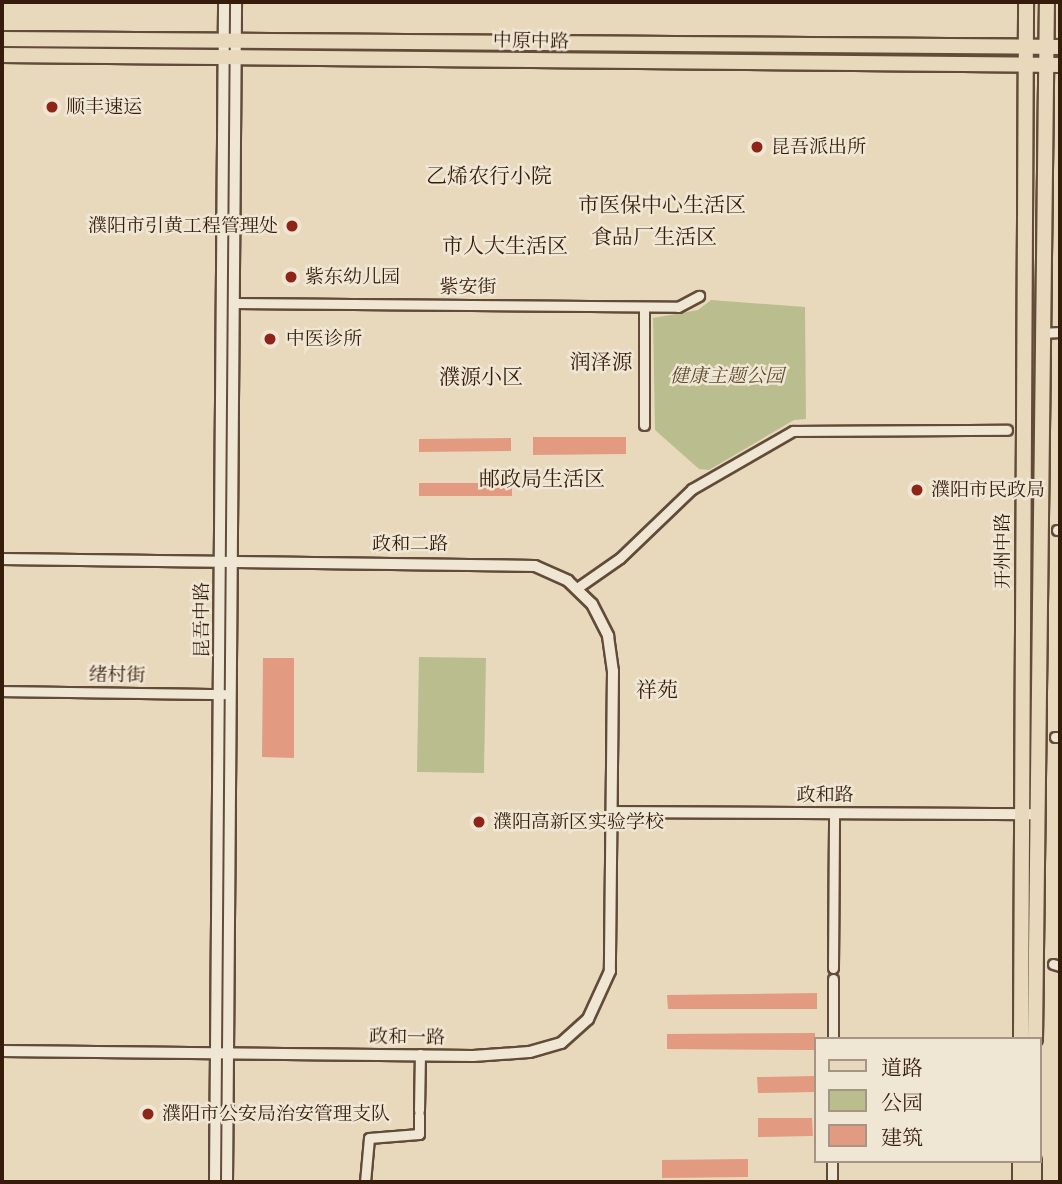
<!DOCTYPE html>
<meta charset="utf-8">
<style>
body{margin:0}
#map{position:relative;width:1062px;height:1184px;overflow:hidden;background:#e8d9bd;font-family:"Libre Caslon Text","Noto Serif SC",serif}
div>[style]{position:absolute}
.green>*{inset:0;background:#babe8e}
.building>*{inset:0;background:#e29b80}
.roads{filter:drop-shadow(2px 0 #624b38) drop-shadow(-2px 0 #624b38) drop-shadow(0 2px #624b38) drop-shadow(0 -2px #624b38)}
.minor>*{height:9px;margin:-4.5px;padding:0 4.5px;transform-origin:4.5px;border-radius:4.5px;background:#f0e6d4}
.tertiary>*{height:10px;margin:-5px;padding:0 5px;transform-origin:5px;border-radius:5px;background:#f0e6d4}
.primary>*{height:14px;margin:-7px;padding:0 7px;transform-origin:7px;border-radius:7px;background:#e8d9bd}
.dots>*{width:19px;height:19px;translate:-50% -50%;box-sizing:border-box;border:4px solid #f0e6d4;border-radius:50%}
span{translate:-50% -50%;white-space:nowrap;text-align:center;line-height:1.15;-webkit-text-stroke:5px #f0e6d4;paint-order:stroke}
.street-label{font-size:19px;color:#361c0b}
.poi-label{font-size:19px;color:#361c0b}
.left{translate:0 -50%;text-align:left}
.right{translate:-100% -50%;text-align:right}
.park-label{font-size:19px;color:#5e4d32;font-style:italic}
.neighbourhood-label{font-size:21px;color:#361c0b}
.frame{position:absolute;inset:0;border:4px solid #361c0b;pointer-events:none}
.legend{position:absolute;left:814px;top:1037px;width:228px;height:126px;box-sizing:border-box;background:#f0e6d4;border:2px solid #a69584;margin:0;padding:9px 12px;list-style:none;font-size:21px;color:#361c0b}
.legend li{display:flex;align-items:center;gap:14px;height:35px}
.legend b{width:35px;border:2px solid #a69584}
</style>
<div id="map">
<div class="green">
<div style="clip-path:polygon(711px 300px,805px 307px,806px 419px,794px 420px,709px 470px,699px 469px,655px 430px,653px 318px,698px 310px)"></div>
<div style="clip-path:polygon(419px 657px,486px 658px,484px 773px,417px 772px)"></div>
</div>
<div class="building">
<div style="clip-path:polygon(533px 437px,626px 437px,626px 454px,533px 455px)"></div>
<div style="clip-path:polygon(511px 438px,511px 451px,419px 452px,419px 439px)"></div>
<div style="clip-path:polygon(419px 483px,512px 483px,512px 496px,419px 496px)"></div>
<div style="clip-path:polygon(263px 658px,294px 658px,294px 758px,262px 757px)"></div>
<div style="clip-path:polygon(817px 993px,817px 1009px,668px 1009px,667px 995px)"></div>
<div style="clip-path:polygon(815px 1033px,815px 1050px,667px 1049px,667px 1034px)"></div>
<div style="clip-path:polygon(815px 1076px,815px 1092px,758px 1093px,757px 1077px)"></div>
<div style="clip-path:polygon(758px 1118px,812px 1118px,813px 1136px,758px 1137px)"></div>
<div style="clip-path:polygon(748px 1159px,748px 1177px,662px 1178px,662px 1160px)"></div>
</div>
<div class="roads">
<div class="minor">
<div style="left:234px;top:303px;width:444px;rotate:0.5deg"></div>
<div style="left:678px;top:307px;width:24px;rotate:-28deg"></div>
<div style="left:644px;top:307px;width:118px;rotate:90deg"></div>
<div style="left:1041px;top:333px;width:19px;rotate:-3deg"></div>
<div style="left:1057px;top:530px;width:3px"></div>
<div style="left:577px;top:588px;width:52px;rotate:-34.9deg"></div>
<div style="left:620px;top:558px;width:100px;rotate:-43.8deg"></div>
<div style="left:692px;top:489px;width:116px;rotate:-29.9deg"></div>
<div style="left:793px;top:431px;width:214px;rotate:-0.3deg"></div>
<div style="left:2px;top:691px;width:222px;rotate:0.8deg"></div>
<div style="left:1055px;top:737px;width:5px"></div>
<div style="left:1053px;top:964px;width:7px;rotate:16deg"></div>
<div style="left:833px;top:968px;width:155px;rotate:-89.6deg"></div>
<div style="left:833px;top:1039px;width:60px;rotate:-90deg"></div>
<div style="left:419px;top:1110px;width:56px;rotate:-89deg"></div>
<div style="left:365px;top:1182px;width:44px;rotate:-84.8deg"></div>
<div style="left:369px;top:1138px;width:50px;rotate:-4.6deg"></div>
<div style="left:419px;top:1134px;width:19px;rotate:-90deg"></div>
<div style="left:832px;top:1182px;width:21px;rotate:-90deg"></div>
</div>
<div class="tertiary">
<div style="left:2px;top:559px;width:533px;rotate:0.75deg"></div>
<div style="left:535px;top:566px;width:36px;rotate:24deg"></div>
<div style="left:568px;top:581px;width:33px;rotate:44deg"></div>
<div style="left:592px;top:604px;width:36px;rotate:63deg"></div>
<div style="left:608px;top:636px;width:35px;rotate:82deg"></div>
<div style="left:613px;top:671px;width:300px;rotate:90.6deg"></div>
<div style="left:610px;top:971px;width:53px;rotate:114.6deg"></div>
<div style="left:588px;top:1019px;width:36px;rotate:138deg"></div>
<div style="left:561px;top:1043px;width:33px;rotate:164deg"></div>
<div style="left:529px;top:1052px;width:56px;rotate:175.9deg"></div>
<div style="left:473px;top:1056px;width:471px;rotate:-179.4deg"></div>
<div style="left:613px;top:812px;width:423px;rotate:0.3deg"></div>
<div style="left:215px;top:1182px;width:1180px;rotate:-89.56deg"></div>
<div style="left:227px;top:1182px;width:1180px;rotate:-89.56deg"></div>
</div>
<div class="primary">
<div style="left:2px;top:39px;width:1058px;rotate:0.43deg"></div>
<div style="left:2px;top:55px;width:1058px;rotate:0.54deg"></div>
<div style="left:1021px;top:1039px;width:1037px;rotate:-89.72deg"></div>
<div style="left:1035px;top:1039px;width:1037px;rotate:-89.34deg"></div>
<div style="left:1020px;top:1182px;width:21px;rotate:-90deg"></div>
<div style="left:1034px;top:1182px;width:21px;rotate:-90deg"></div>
</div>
</div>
<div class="dots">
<div style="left:52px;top:107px;background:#8f2418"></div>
<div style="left:757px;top:147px;background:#8f2418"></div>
<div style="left:292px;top:226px;background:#8f2418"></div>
<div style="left:291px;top:277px;background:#8f2418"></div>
<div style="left:270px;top:339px;background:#8f2418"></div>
<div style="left:917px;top:490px;background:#8f2418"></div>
<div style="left:479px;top:822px;background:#8f2418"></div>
<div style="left:148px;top:1114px;background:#8f2418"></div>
</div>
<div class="street-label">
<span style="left:531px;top:41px;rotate:1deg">中原中路</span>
<span style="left:468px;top:287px">紫安街</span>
<span style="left:410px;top:544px">政和二路</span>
<span style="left:1003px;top:551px;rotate:-90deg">开州中路</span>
<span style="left:202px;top:620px;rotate:-90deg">昆吾中路</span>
<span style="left:117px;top:675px;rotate:1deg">绪村街</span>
<span style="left:825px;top:795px">政和路</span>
<span style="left:407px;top:1037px;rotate:1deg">政和一路</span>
</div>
<div class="poi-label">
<span class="left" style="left:66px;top:107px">顺丰速运</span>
<span class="left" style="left:771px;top:147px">昆吾派出所</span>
<span class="right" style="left:278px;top:226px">濮阳市引黄工程管理处</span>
<span class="left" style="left:305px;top:277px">紫东幼儿园</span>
<span class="left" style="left:286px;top:339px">中医诊所</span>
<span class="left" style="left:931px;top:490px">濮阳市民政局</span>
<span class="left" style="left:493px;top:822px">濮阳高新区实验学校</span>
<span class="left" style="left:162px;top:1114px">濮阳市公安局治安管理支队</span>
</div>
<div class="park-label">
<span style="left:727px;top:376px">健康主题公园</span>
</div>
<div class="neighbourhood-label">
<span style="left:489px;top:176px">乙烯农行小院</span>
<span style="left:662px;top:205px">市医保中心生活区</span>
<span style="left:654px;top:237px">食品厂生活区</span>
<span style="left:505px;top:246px">市人大生活区</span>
<span style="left:601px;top:362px">润泽源</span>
<span style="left:481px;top:377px">濮源小区</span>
<span style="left:542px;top:479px">邮政局生活区</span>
<span style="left:657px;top:690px">祥苑</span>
</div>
<div class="frame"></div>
<ul class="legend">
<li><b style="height:9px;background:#e8d9bd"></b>道路</li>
<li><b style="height:19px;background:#babe8e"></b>公园</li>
<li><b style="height:19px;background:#e29b80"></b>建筑</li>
</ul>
</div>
